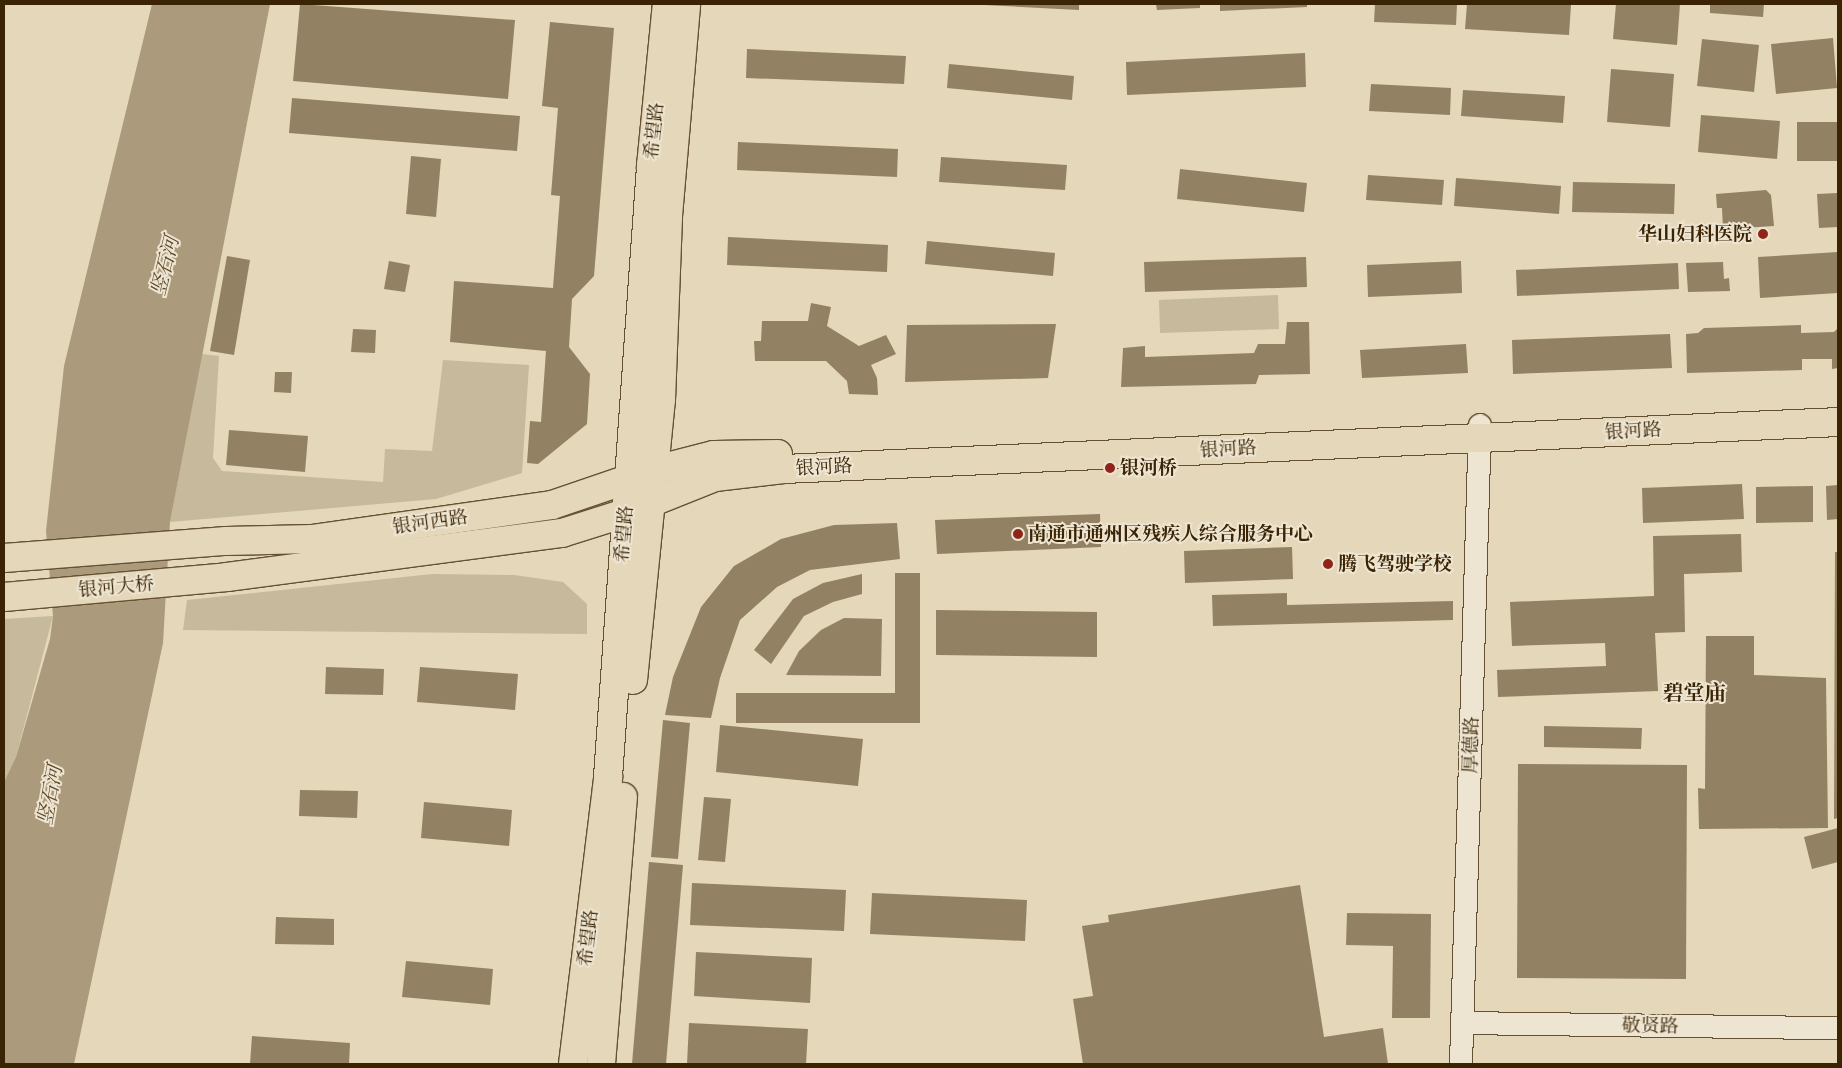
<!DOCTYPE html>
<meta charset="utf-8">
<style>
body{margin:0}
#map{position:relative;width:1842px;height:1068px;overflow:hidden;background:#e4d7ba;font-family:"EB Garamond","Noto Serif SC",serif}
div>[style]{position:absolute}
.green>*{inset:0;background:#c7b99b}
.water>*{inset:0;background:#ab9a7c}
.building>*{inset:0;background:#938163}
.roads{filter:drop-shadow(1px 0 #655132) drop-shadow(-1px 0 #655132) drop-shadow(0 1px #655132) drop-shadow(0 -1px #655132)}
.minor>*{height:22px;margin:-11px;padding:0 11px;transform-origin:11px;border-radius:11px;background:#ede5d2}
.major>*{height:28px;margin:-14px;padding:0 14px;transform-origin:14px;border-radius:14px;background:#e4d7ba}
.dots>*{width:14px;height:14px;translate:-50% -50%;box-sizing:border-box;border:2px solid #ede5d2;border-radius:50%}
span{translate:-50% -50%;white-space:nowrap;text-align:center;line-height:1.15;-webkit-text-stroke:4px #ede5d2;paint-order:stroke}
.street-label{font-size:19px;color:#3b2404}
.poi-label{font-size:19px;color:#3b2404;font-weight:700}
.right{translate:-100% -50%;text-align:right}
.left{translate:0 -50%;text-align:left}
.water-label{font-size:20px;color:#5d4728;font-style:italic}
.quarter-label{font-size:21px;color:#3b2404;font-weight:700}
.frame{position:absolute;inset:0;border:5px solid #3b2404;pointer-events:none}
</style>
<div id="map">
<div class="green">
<div style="clip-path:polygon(1278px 295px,1279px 329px,1160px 333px,1159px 300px)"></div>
<div style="clip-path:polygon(202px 354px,219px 356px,213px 458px,222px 471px,383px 482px,385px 449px,432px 451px,443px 360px,529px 365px,522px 473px,436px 499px,170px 522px)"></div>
<div style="clip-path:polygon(432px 574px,514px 575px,563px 582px,587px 604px,587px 634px,183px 630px,187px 600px)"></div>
<div style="clip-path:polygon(53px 616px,16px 757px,4px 782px,4px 619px)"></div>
</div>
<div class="water">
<div style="clip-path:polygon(152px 4px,270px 4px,170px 522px,163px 643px,74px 1064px,4px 1064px,4px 782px,16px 757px,50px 639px,53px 616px,46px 531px,64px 366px)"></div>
</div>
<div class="building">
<div style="clip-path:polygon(300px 4px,515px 20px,508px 99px,293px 81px)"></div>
<div style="clip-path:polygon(965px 4px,1079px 4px,1079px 10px)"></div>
<div style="clip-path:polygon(1156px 4px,1200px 4px,1200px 8px,1157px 10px)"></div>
<div style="clip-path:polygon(1220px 4px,1307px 4px,1307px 7px,1220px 11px)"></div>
<div style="clip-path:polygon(1375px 4px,1457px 4px,1456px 25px,1374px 22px)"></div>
<div style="clip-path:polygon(1467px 4px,1571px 5px,1569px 35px,1465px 29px)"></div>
<div style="clip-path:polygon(1616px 4px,1680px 4px,1677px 45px,1613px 39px)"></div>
<div style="clip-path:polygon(1710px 4px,1764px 4px,1763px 17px,1710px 13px)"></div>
<div style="clip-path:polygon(550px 22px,614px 28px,594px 276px,572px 299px,569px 347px,590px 374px,587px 424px,538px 464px,527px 463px,530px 421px,541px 422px,546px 351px,450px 342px,454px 281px,553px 288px,560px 196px,551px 195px,558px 108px,542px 106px)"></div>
<div style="clip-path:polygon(1833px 38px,1837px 88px,1776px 94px,1771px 44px)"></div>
<div style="clip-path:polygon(1702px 39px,1759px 45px,1754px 92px,1697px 86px)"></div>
<div style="clip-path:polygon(747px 49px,906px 56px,904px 84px,746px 78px)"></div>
<div style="clip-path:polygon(1305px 53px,1306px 87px,1127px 95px,1126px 62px)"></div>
<div style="clip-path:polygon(949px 64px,1074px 76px,1072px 100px,947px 88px)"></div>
<div style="clip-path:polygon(1611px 69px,1674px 74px,1670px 127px,1607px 122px)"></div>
<div style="clip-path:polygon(1371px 84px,1451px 88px,1450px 115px,1369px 111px)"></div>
<div style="clip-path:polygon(1463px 90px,1565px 96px,1563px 123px,1461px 116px)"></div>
<div style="clip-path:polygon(292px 98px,520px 116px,517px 151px,289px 133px)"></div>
<div style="clip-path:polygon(1701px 115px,1780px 121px,1777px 159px,1698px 152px)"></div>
<div style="clip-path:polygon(1797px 122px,1838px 122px,1838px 161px,1797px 161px)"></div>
<div style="clip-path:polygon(738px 142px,898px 149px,897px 177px,737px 170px)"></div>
<div style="clip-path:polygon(411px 156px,441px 159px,436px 217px,406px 214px)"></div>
<div style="clip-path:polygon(941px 157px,1067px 165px,1065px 190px,939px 182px)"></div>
<div style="clip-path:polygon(1180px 169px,1307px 183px,1304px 212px,1177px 199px)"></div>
<div style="clip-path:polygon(1368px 175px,1444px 180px,1442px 205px,1366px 200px)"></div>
<div style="clip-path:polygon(1456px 178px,1561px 186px,1559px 214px,1454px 206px)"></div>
<div style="clip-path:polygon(1573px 182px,1675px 184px,1674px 214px,1572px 212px)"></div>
<div style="clip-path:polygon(1766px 190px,1771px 195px,1774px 226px,1743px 228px,1740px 232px,1723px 229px,1722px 208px,1717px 208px,1716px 194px)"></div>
<div style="clip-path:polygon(1838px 193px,1838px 227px,1819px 228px,1817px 194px)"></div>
<div style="clip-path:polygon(728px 237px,888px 245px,887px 272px,727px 265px)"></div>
<div style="clip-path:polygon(927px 241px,1055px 253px,1053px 276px,925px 264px)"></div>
<div style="clip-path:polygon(1838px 252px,1838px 293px,1760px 298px,1758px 257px)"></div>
<div style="clip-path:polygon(227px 256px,250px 260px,234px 355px,210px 351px)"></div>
<div style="clip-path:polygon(1306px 257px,1307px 287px,1145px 292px,1144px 262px)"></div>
<div style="clip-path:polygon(389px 261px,410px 265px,405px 292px,384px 289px)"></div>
<div style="clip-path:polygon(1461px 261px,1462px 293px,1368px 297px,1367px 265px)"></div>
<div style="clip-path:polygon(1723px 262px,1724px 279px,1729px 278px,1730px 291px,1688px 292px,1686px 263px)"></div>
<div style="clip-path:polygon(1678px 263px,1679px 289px,1517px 296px,1516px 270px)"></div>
<div style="clip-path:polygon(811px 303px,831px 307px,827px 326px,859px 346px,886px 335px,896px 354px,871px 365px,877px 378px,878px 395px,849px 394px,847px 381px,826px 361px,755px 361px,754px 341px,761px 341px,762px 321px,808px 321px)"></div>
<div style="clip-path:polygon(1287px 322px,1309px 322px,1310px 374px,1259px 375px,1256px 384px,1121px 387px,1123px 348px,1145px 346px,1145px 357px,1254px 353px,1258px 344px,1285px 344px)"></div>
<div style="clip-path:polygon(1056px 324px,1048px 378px,905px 382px,907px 325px)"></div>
<div style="clip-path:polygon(1801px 325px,1801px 333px,1834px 332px,1838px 328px,1838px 368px,1832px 369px,1832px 359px,1802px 359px,1802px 370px,1687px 373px,1686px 334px,1698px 333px,1704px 328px)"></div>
<div style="clip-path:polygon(353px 329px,376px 330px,375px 353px,351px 352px)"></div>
<div style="clip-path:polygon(1670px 334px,1672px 368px,1513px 374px,1512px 340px)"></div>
<div style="clip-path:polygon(1466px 344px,1468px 373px,1362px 378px,1360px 350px)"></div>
<div style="clip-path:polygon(275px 372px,292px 372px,291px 393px,274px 392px)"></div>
<div style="clip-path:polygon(229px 430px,308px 436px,305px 472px,226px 465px)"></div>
<div style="clip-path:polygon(1742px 484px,1744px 519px,1643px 523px,1642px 488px)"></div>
<div style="clip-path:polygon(1838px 485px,1838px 519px,1827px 520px,1826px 486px)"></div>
<div style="clip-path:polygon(1813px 486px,1813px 522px,1756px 523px,1756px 487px)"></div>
<div style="clip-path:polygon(1100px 514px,1101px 547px,937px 554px,935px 520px)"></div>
<div style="clip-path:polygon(897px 523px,900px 559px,810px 570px,777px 587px,740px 620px,720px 678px,711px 718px,665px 715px,673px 677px,701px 607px,734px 566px,781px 539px,834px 525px)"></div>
<div style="clip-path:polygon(1741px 534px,1742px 572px,1684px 574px,1685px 632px,1655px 633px,1658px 691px,1498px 697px,1497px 670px,1606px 666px,1605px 643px,1512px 646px,1510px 602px,1654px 596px,1653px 536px)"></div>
<div style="clip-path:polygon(1292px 547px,1293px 579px,1185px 583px,1184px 551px)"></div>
<div style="clip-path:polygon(1835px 552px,1838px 552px,1838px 818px,1834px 819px)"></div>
<div style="clip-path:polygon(895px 573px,920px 573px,920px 723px,736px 723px,736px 693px,895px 693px)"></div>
<div style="clip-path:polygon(862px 574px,862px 594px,833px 602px,804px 616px,771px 664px,754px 650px,793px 599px,823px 583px)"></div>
<div style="clip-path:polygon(1287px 593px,1287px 605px,1453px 601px,1453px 620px,1213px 626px,1212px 595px)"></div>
<div style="clip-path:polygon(936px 610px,1097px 612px,1097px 657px,936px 655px)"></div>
<div style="clip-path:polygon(844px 618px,882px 619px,881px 676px,786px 675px,799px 651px,821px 630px)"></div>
<div style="clip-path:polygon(1706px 636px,1754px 636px,1754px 675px,1826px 678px,1828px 828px,1699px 829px,1698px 788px,1705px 789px)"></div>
<div style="clip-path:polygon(326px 667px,384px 669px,383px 695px,325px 694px)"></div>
<div style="clip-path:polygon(420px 667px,518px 674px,515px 710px,417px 702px)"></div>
<div style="clip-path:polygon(663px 720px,690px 723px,678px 859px,651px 857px)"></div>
<div style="clip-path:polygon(720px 725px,863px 739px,858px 786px,716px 772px)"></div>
<div style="clip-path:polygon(1544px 726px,1642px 728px,1641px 749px,1544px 747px)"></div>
<div style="clip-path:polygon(1518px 764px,1687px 765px,1686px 979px,1517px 978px)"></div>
<div style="clip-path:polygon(300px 790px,358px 791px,357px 818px,299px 816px)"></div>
<div style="clip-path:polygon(704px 797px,731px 799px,725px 862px,698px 860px)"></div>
<div style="clip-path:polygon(424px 802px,512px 810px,509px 846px,421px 838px)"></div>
<div style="clip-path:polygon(1838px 828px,1838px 862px,1812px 869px,1804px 837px)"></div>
<div style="clip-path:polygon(649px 862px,683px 865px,666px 1064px,632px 1064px)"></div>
<div style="clip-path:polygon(692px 883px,846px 890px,844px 931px,690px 925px)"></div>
<div style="clip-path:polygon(1300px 885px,1324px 1037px,1383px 1028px,1388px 1064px,1083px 1064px,1073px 999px,1093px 996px,1082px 926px,1109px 922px,1108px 915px)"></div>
<div style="clip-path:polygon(872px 893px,1027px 900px,1025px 941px,870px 934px)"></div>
<div style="clip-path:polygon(1347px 913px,1431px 914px,1430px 1018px,1392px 1018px,1393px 946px,1346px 945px)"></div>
<div style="clip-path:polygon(276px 917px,334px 919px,334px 945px,275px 944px)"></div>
<div style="clip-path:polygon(696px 952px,812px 958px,810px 1003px,694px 996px)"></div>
<div style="clip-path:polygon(406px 961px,493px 969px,490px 1005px,402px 997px)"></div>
<div style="clip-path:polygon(689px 1023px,808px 1029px,806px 1064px,687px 1064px)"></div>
<div style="clip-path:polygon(252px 1036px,350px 1043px,349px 1064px,250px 1064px)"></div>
</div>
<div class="roads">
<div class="minor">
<div style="left:1462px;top:1023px;width:376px;rotate:0.8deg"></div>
<div style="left:1461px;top:1064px;width:639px;rotate:-88.3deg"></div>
</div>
<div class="major">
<div style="left:4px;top:558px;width:223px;rotate:-4.4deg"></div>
<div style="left:226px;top:541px;width:87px;rotate:-1.3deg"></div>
<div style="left:313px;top:539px;width:241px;rotate:-8.1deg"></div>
<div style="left:552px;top:505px;width:109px;rotate:-18.8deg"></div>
<div style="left:655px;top:470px;width:61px;rotate:-14.3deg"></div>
<div style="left:714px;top:455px;width:64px;rotate:-0.9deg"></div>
<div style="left:4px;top:597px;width:224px;rotate:-5.1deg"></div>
<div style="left:227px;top:577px;width:338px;rotate:-7.5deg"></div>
<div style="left:562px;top:533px;width:66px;rotate:-17.6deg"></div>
<div style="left:625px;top:513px;width:97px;rotate:-21.8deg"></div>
<div style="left:715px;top:477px;width:69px;rotate:-6.6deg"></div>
<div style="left:784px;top:469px;width:1055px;rotate:-2.55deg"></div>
<div style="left:633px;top:680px;width:281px;rotate:-84.3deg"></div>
<div style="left:661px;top:400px;width:184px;rotate:-87.8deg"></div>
<div style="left:668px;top:216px;width:213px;rotate:-85.1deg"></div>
<div style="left:573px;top:1064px;width:289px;rotate:-83deg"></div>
<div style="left:608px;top:777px;width:613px;rotate:-85.97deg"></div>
<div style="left:651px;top:166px;width:163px;rotate:-84.4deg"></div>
<div style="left:601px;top:1064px;width:268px;rotate:-85.3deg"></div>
</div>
</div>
<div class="dots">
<div style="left:1763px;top:234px;background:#8f2418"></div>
<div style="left:1110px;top:468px;background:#8f2418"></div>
<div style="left:1018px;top:534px;background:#8f2418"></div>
<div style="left:1328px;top:564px;background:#8f2418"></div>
</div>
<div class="street-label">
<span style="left:654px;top:131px;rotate:-84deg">希望路</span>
<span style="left:1633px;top:431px;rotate:-3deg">银河路</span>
<span style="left:1228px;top:449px;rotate:-3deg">银河路</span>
<span style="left:824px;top:467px;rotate:-3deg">银河路</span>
<span style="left:430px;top:522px;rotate:-8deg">银河西路</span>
<span style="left:624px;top:534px;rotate:-85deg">希望路</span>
<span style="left:116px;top:587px;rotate:-5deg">银河大桥</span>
<span style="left:1471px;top:745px;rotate:-88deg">厚德路</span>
<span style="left:588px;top:938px;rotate:-83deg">希望路</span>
<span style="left:1650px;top:1026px;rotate:1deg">敬贤路</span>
</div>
<div class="poi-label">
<span class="right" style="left:1752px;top:234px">华山妇科医院</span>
<span class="left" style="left:1120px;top:468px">银河桥</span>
<span class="left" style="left:1028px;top:534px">南通市通州区残疾人综合服务中心</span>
<span class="left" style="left:1338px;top:564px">腾飞驾驶学校</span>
</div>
<div class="water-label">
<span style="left:165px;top:266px;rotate:-76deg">竖石河</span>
<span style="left:50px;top:795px;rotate:-80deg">竖石河</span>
</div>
<div class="quarter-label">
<span style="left:1694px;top:693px">碧堂庙</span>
</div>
<div class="frame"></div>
</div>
